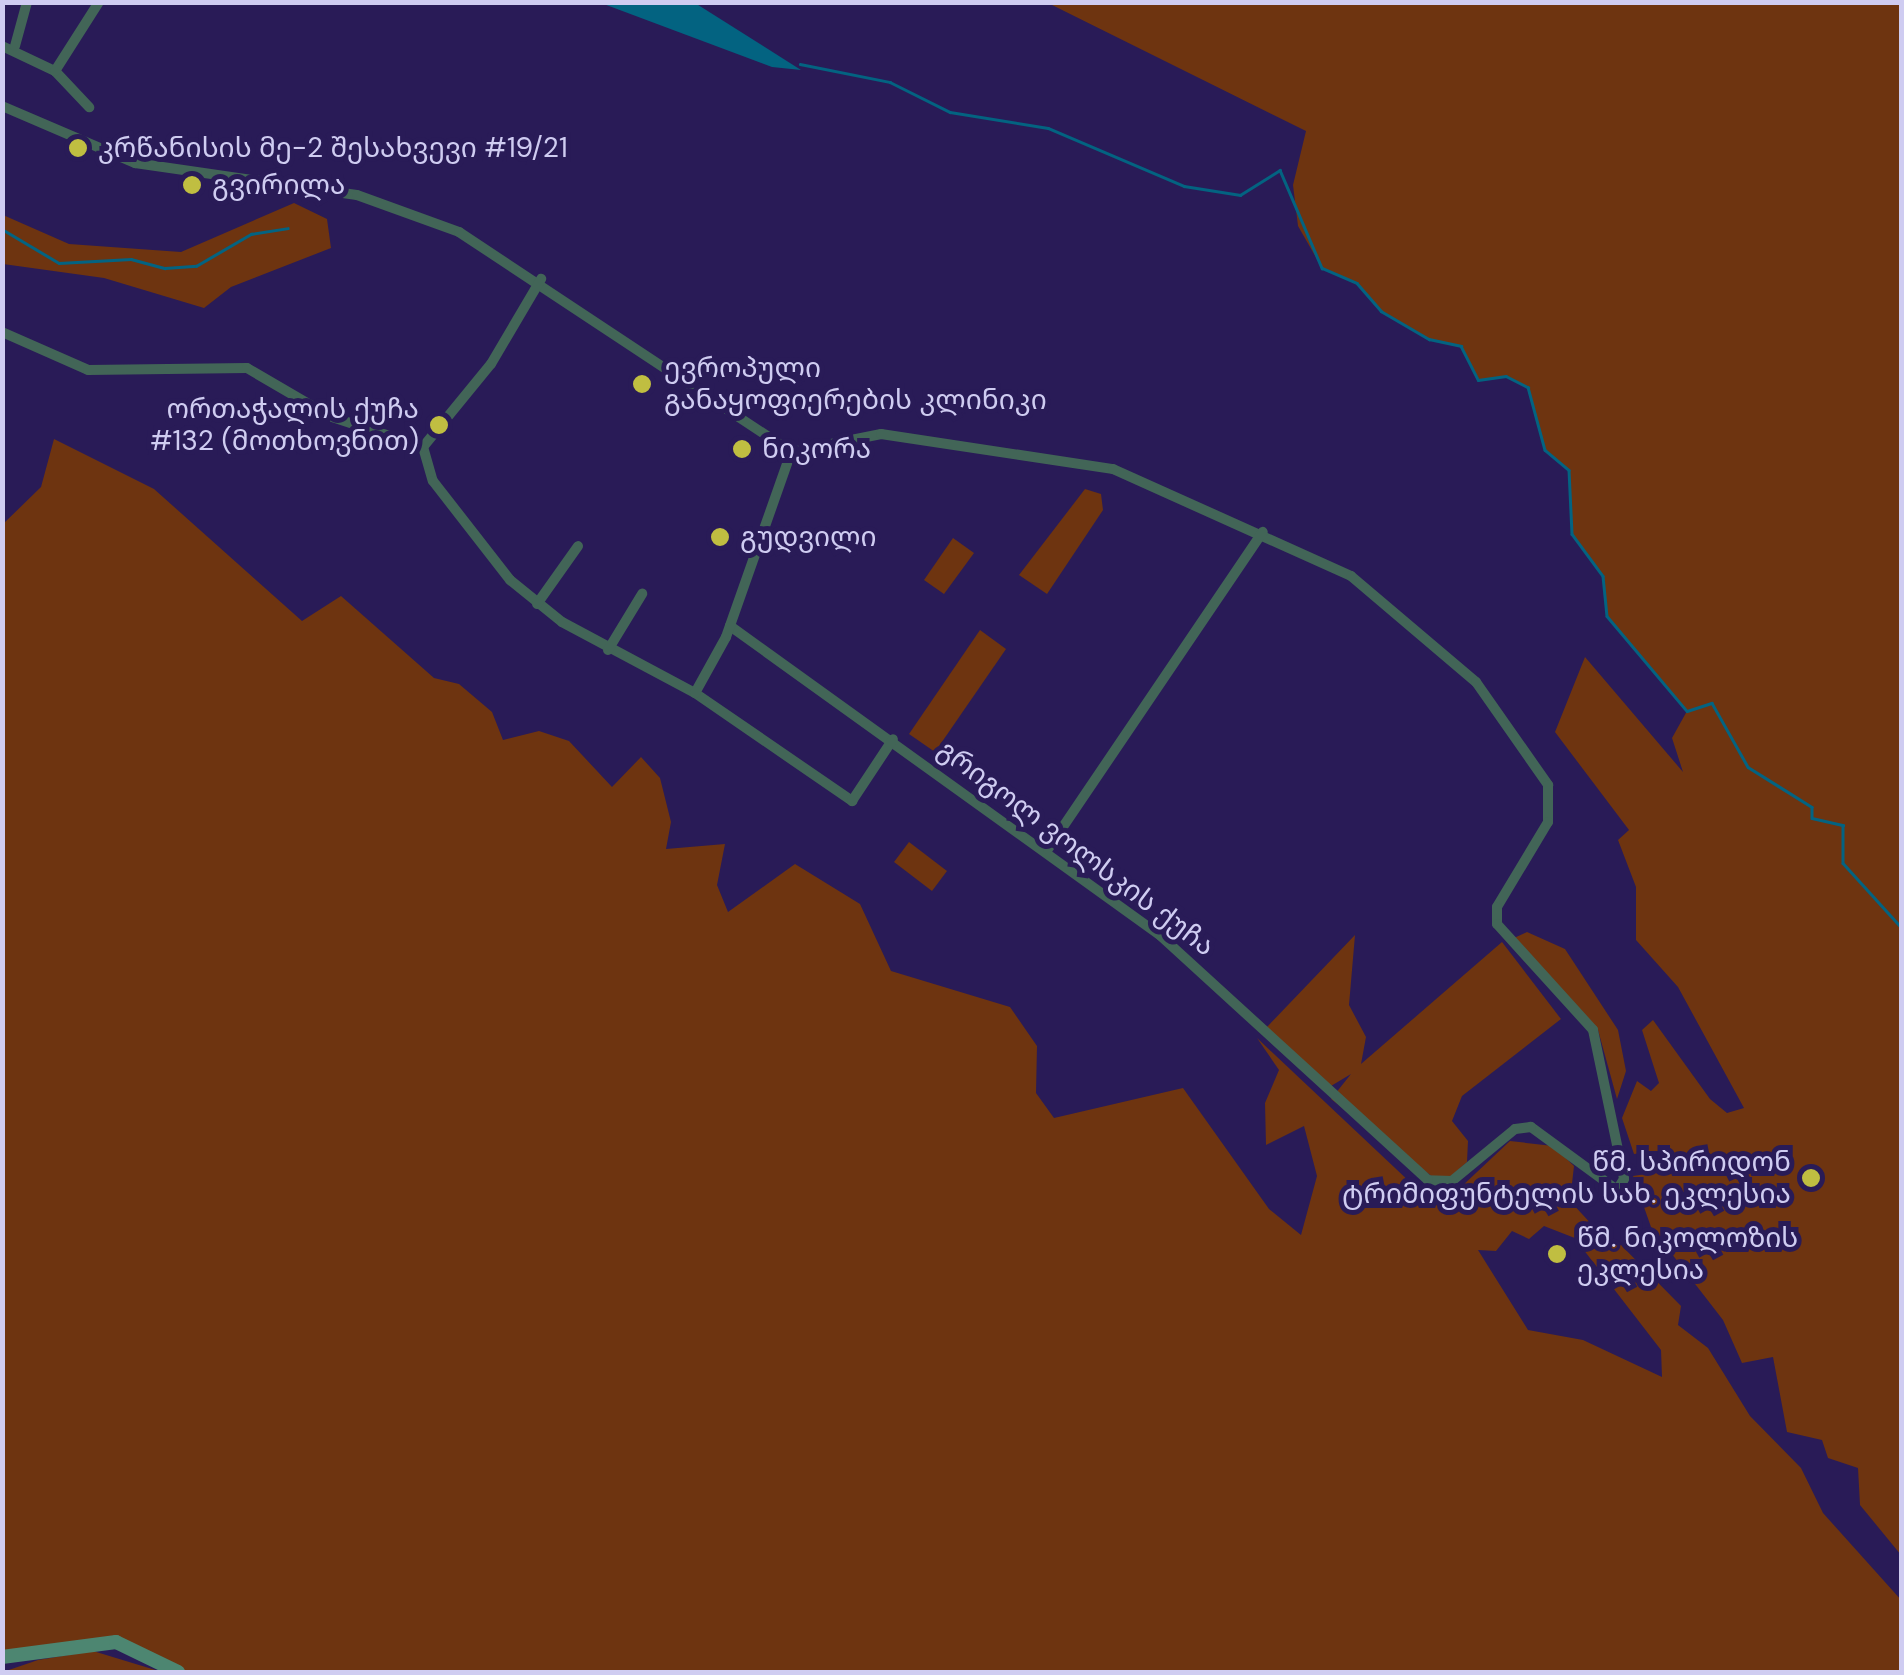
<!DOCTYPE html>
<meta charset="utf-8">
<style>
body{margin:0}
#map{position:relative;width:1904px;height:1675px;overflow:hidden;background:#291b57;font-family:"DM Sans","Noto Sans Georgian",sans-serif}
div>[style]{position:absolute}
.green>*{inset:0;background:#6e3410}
.water>*{inset:0;background:#036381}
.stream>*{height:2.5px;margin:-1.25px;padding:0 1.25px;transform-origin:1.25px;border-radius:1.25px;background:#036381}
.street>*{height:10px;margin:-5px;padding:0 5px;transform-origin:5px;border-radius:5px;background:#426557}
.secondary>*{height:14px;margin:-7px;padding:0 7px;transform-origin:7px;border-radius:7px;background:#4d8671}
.dots>*{width:28px;height:28px;translate:-50% -50%;box-sizing:border-box;border:5px solid #291b57;border-radius:50%}
span{translate:-50% -50%;white-space:nowrap;text-align:center;line-height:1.15;-webkit-text-stroke:10px #291b57;paint-order:stroke}
.poi-label{font-size:28px;color:#cfccf1}
.left{translate:0 -50%;text-align:left}
.right{translate:-100% -50%;text-align:right}
.street-label{font-size:28px;color:#cfccf1}
.frame{position:absolute;inset:0;border:5px solid #cfccf1;pointer-events:none}
</style>
<div id="map">
<div class="green">
<div style="clip-path:polygon(1048px 3px,1901px 3px,1901px 1555px,1860px 1505px,1858px 1468px,1828px 1458px,1822px 1440px,1787px 1432px,1773px 1357px,1742px 1363px,1723px 1320px,1651px 1227px,1633px 1176px,1659px 1172px,1665px 1150px,1634px 1154px,1622px 1118px,1637px 1081px,1651px 1091px,1659px 1083px,1642px 1030px,1653px 1020px,1710px 1099px,1727px 1113px,1744px 1108px,1678px 987px,1636px 940px,1636px 887px,1618px 840px,1629px 830px,1555px 732px,1585px 657px,1683px 772px,1672px 738px,1687px 711px,1607px 616px,1603px 576px,1572px 534px,1569px 471px,1545px 450px,1528px 387px,1506px 376px,1478px 380px,1461px 346px,1429px 339px,1381px 311px,1357px 283px,1322px 268px,1298px 226px,1293px 185px,1306px 131px)"></div>
<div style="clip-path:polygon(294px 203px,327px 219px,331px 248px,231px 287px,204px 308px,104px 278px,3px 264px,3px 215px,69px 244px,181px 252px)"></div>
<div style="clip-path:polygon(54px 439px,154px 489px,302px 621px,341px 596px,434px 678px,459px 684px,492px 712px,503px 740px,539px 731px,569px 741px,612px 787px,641px 757px,660px 778px,671px 822px,666px 849px,725px 844px,717px 885px,728px 912px,795px 864px,860px 904px,891px 971px,1010px 1007px,1037px 1046px,1036px 1093px,1054px 1118px,1183px 1088px,1269px 1209px,1301px 1235px,1317px 1176px,1304px 1126px,1266px 1145px,1265px 1103px,1279px 1070px,1257px 1038px,1412px 1184px,1444px 1203px,1510px 1141px,1553px 1146px,1574px 1166px,1570px 1201px,1595px 1228px,1585px 1242px,1544px 1226px,1529px 1239px,1512px 1231px,1496px 1251px,1478px 1250px,1528px 1330px,1583px 1340px,1662px 1377px,1661px 1350px,1583px 1249px,1621px 1245px,1681px 1306px,1678px 1325px,1708px 1348px,1750px 1416px,1801px 1468px,1823px 1513px,1902px 1601px,1901px 1672px,173px 1672px,117px 1644px,3px 1655px,2px 525px,41px 487px)"></div>
<div style="clip-path:polygon(1085px 489px,1101px 494px,1103px 510px,1047px 594px,1019px 575px)"></div>
<div style="clip-path:polygon(953px 538px,974px 553px,944px 594px,924px 580px)"></div>
<div style="clip-path:polygon(980px 630px,1006px 649px,935px 752px,909px 734px)"></div>
<div style="clip-path:polygon(909px 842px,947px 871px,932px 891px,894px 862px)"></div>
<div style="clip-path:polygon(1527px 932px,1565px 949px,1618px 1030px,1626px 1071px,1617px 1099px,1598px 1030px,1514px 938px)"></div>
<div style="clip-path:polygon(1355px 935px,1349px 1005px,1366px 1037px,1361px 1064px,1502px 942px,1561px 1019px,1462px 1096px,1452px 1121px,1468px 1141px,1467px 1162px,1442px 1184px,1331px 1099px,1351px 1074px,1331px 1086px,1266px 1028px)"></div>
<div style="clip-path:polygon(93px 1651px,162px 1672px,3px 1672px,38px 1660px)"></div>
</div>
<div class="water">
<div style="clip-path:polygon(601px 3px,695px 3px,801px 70px,772px 67px)"></div>
</div>
<div class="stream">
<div style="left:800px;top:64px;width:92px;rotate:11.3deg"></div>
<div style="left:890px;top:82px;width:67px;rotate:26.6deg"></div>
<div style="left:950px;top:112px;width:99px;rotate:9.3deg"></div>
<div style="left:1048px;top:128px;width:148px;rotate:23.1deg"></div>
<div style="left:1184px;top:186px;width:57px;rotate:9.1deg"></div>
<div style="left:1240px;top:195px;width:47px;rotate:-32deg"></div>
<div style="left:1280px;top:170px;width:107px;rotate:66.8deg"></div>
<div style="left:1322px;top:268px;width:38px;rotate:23deg"></div>
<div style="left:1357px;top:283px;width:37px;rotate:49deg"></div>
<div style="left:1381px;top:311px;width:56px;rotate:30.3deg"></div>
<div style="left:1429px;top:339px;width:33px;rotate:12deg"></div>
<div style="left:1461px;top:346px;width:38px;rotate:63deg"></div>
<div style="left:1478px;top:380px;width:28px;rotate:-8deg"></div>
<div style="left:1506px;top:376px;width:25px;rotate:27deg"></div>
<div style="left:1528px;top:387px;width:65px;rotate:74.9deg"></div>
<div style="left:1545px;top:450px;width:31px;rotate:40deg"></div>
<div style="left:1569px;top:470px;width:64px;rotate:87.3deg"></div>
<div style="left:1572px;top:534px;width:52px;rotate:53.6deg"></div>
<div style="left:1603px;top:576px;width:40px;rotate:84.3deg"></div>
<div style="left:1607px;top:616px;width:124px;rotate:49.9deg"></div>
<div style="left:1687px;top:711px;width:26px;rotate:-18deg"></div>
<div style="left:1712px;top:703px;width:73px;rotate:60.6deg"></div>
<div style="left:1748px;top:767px;width:75px;rotate:32deg"></div>
<div style="left:1812px;top:807px;width:11px;rotate:90deg"></div>
<div style="left:1812px;top:818px;width:32px;rotate:13deg"></div>
<div style="left:1843px;top:825px;width:38px;rotate:90deg"></div>
<div style="left:1843px;top:863px;width:88px;rotate:47.8deg"></div>
<div style="left:2px;top:229px;width:66px;rotate:30.8deg"></div>
<div style="left:59px;top:263px;width:72px;rotate:-3.2deg"></div>
<div style="left:131px;top:259px;width:35px;rotate:15deg"></div>
<div style="left:165px;top:268px;width:31px;rotate:-4deg"></div>
<div style="left:196px;top:266px;width:64px;rotate:-30.2deg"></div>
<div style="left:251px;top:234px;width:37px;rotate:-9deg"></div>
</div>
<div class="street">
<div style="left:2px;top:46px;width:59px;rotate:25.3deg"></div>
<div style="left:55px;top:71px;width:50px;rotate:46.6deg"></div>
<div style="left:15px;top:46px;width:46px;rotate:-74.7deg"></div>
<div style="left:55px;top:71px;width:82px;rotate:-57.5deg"></div>
<div style="left:2px;top:106px;width:145px;rotate:23.2deg"></div>
<div style="left:135px;top:163px;width:224px;rotate:8.2deg"></div>
<div style="left:357px;top:195px;width:109px;rotate:19.9deg"></div>
<div style="left:459px;top:232px;width:398px;rotate:33.5deg"></div>
<div style="left:791px;top:452px;width:92px;rotate:-11.3deg"></div>
<div style="left:881px;top:434px;width:235px;rotate:8.6deg"></div>
<div style="left:1113px;top:469px;width:261px;rotate:24.2deg"></div>
<div style="left:1351px;top:576px;width:164px;rotate:40.3deg"></div>
<div style="left:1476px;top:682px;width:126px;rotate:55deg"></div>
<div style="left:1548px;top:785px;width:37px;rotate:90deg"></div>
<div style="left:1548px;top:822px;width:99px;rotate:121deg"></div>
<div style="left:1497px;top:907px;width:17px;rotate:90deg"></div>
<div style="left:1497px;top:924px;width:143px;rotate:47.8deg"></div>
<div style="left:1593px;top:1030px;width:152px;rotate:78.2deg"></div>
<div style="left:1624px;top:1179px;width:13px;rotate:122deg"></div>
<div style="left:1617px;top:1190px;width:107px;rotate:-143.8deg"></div>
<div style="left:1531px;top:1127px;width:16px;rotate:173deg"></div>
<div style="left:1515px;top:1129px;width:82px;rotate:140.5deg"></div>
<div style="left:1452px;top:1181px;width:24px;rotate:-178deg"></div>
<div style="left:1428px;top:1180px;width:362px;rotate:-137.6deg"></div>
<div style="left:1161px;top:936px;width:531px;rotate:-144.27deg"></div>
<div style="left:2px;top:332px;width:94px;rotate:23.8deg"></div>
<div style="left:88px;top:370px;width:159px;rotate:-0.7deg"></div>
<div style="left:247px;top:368px;width:95px;rotate:30.3deg"></div>
<div style="left:329px;top:416px;width:99px;rotate:18.3deg"></div>
<div style="left:423px;top:447px;width:35px;rotate:74deg"></div>
<div style="left:433px;top:481px;width:125px;rotate:52.1deg"></div>
<div style="left:510px;top:580px;width:67px;rotate:38.9deg"></div>
<div style="left:562px;top:622px;width:151px;rotate:28.1deg"></div>
<div style="left:695px;top:693px;width:191px;rotate:34.5deg"></div>
<div style="left:852px;top:801px;width:74px;rotate:-56.5deg"></div>
<div style="left:423px;top:447px;width:107px;rotate:-50.7deg"></div>
<div style="left:491px;top:364px;width:99px;rotate:-59.5deg"></div>
<div style="left:537px;top:604px;width:71px;rotate:-54.7deg"></div>
<div style="left:608px;top:650px;width:66px;rotate:-58.7deg"></div>
<div style="left:695px;top:693px;width:64px;rotate:-61deg"></div>
<div style="left:726px;top:637px;width:196px;rotate:-70.6deg"></div>
<div style="left:1048px;top:849px;width:383px;rotate:-55.9deg"></div>
</div>
<div class="secondary">
<div style="left:2px;top:1657px;width:115px;rotate:-7.5deg"></div>
<div style="left:116px;top:1642px;width:69px;rotate:25.8deg"></div>
</div>
<div class="dots">
<div style="left:78px;top:148px;background:#c0be41"></div>
<div style="left:192px;top:185px;background:#c0be41"></div>
<div style="left:642px;top:384px;background:#c0be41"></div>
<div style="left:439px;top:425px;background:#c0be41"></div>
<div style="left:742px;top:449px;background:#c0be41"></div>
<div style="left:720px;top:537px;background:#c0be41"></div>
<div style="left:1811px;top:1178px;background:#c0be41"></div>
<div style="left:1557px;top:1254px;background:#c0be41"></div>
</div>
<div class="poi-label">
<span class="left" style="left:98px;top:148px">კრწანისის მე-2 შესახვევი #19/21</span>
<span class="left" style="left:212px;top:185px">გვირილა</span>
<span class="left" style="left:664px;top:384px">ევროპული<br>განაყოფიერების კლინიკი</span>
<span class="right" style="left:419px;top:425px">ორთაჭალის ქუჩა<br>#132 (მოთხოვნით)</span>
<span class="left" style="left:762px;top:449px">ნიკორა</span>
<span class="left" style="left:740px;top:537px">გუდვილი</span>
<span class="right" style="left:1791px;top:1178px">წმ. სპირიდონ<br>ტრიმიფუნტელის სახ. ეკლესია</span>
<span class="left" style="left:1577px;top:1254px">წმ. ნიკოლოზის<br>ეკლესია</span>
</div>
<div class="street-label">
<span style="left:1076px;top:848px;rotate:37deg">გრიგოლ ვოლსკის ქუჩა</span>
</div>
<div class="frame"></div>
</div>
